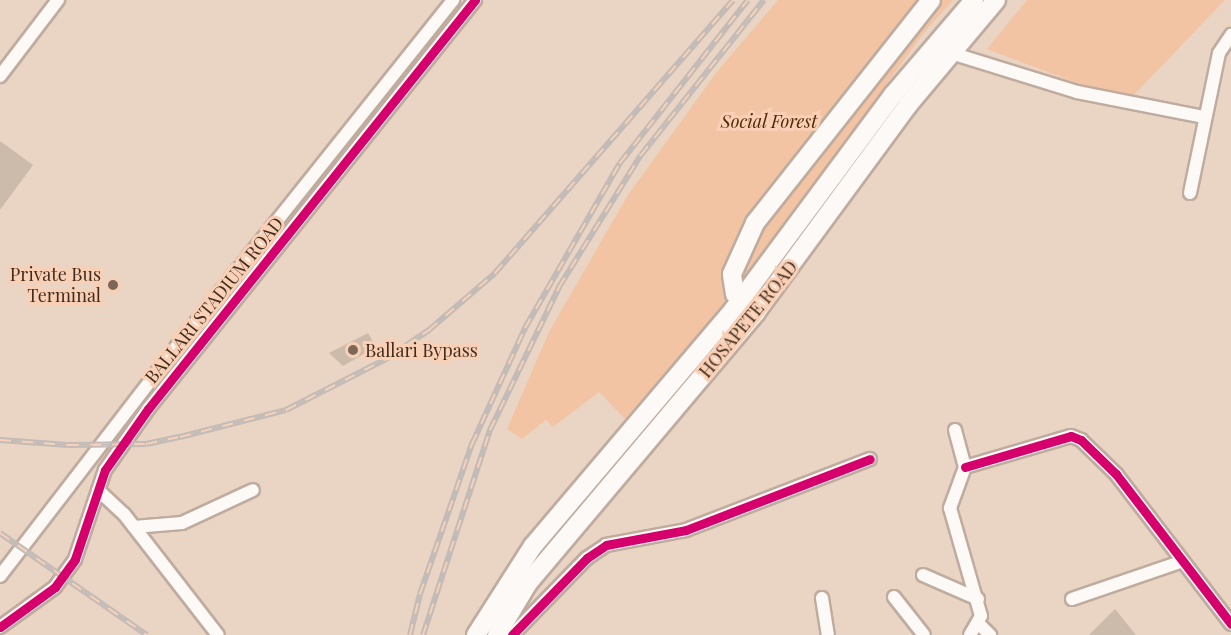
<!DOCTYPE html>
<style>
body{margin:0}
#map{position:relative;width:1231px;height:635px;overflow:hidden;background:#ead4c4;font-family:"Playfair Display",serif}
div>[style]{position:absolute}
.green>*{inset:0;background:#f2c4a4}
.building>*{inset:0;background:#ccbbab}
.roads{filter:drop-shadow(2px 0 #bfac9f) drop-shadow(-2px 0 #bfac9f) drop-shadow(0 2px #bfac9f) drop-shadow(0 -2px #bfac9f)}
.minor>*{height:12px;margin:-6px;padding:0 6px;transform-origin:6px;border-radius:6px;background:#fcf9f6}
.highway>*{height:18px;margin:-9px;padding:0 9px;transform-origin:9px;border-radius:9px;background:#fcf9f6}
.rail>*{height:6px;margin-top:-3px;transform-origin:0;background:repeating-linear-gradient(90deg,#f9d0b5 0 11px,#c2bbb7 0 22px);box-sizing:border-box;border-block:2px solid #c2bbb7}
.cycleway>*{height:9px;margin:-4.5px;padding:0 4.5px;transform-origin:4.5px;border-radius:4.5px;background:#d6006c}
.dots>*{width:16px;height:16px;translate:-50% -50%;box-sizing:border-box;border:3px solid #f9d0b5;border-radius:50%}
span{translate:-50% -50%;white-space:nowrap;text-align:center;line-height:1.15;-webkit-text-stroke:6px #f9d0b5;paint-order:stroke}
.park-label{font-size:18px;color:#532904;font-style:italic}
.poi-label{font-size:18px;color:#402c1f}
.right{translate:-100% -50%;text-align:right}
.left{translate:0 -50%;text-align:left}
.street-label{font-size:18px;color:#402c1f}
</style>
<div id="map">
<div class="green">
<div style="clip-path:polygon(778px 0,953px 0,923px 34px,730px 298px,625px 419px,599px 392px,553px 427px,546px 420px,522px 439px,507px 429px,549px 332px,628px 195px,716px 73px)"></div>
<div style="clip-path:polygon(1027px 0,1225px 0,1127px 102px,987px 49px)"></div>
</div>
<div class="building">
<div style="clip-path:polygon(0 141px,33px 165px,0 210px)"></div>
<div style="clip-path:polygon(368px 333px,376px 347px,343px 366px,329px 353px)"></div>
<div style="clip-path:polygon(1115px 609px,1136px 635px,1089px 635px)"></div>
</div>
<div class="roads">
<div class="minor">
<div style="left:951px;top:53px;width:132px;rotate:17.2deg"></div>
<div style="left:1077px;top:92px;width:130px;rotate:11.1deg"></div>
<div style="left:0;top:76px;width:96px;rotate:-52.7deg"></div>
<div style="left:1190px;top:193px;width:143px;rotate:-78.3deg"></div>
<div style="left:1219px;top:53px;width:22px;rotate:-56deg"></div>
<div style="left:955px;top:430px;width:38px;rotate:75deg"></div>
<div style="left:965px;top:467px;width:44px;rotate:110.1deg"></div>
<div style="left:950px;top:508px;width:112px;rotate:74deg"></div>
<div style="left:981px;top:616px;width:22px;rotate:120deg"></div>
<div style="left:965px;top:467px;width:110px;rotate:-16.3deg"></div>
<div style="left:1071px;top:436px;width:11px;rotate:22deg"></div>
<div style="left:1081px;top:440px;width:49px;rotate:44.2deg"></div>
<div style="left:1116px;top:474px;width:189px;rotate:52.5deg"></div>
<div style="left:98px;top:490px;width:35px;rotate:43deg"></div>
<div style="left:124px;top:514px;width:153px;rotate:52.2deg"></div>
<div style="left:134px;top:527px;width:48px;rotate:-4.8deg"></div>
<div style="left:182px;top:523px;width:78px;rotate:-24.9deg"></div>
<div style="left:923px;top:575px;width:60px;rotate:23.6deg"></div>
<div style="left:0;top:576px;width:290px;rotate:-52.4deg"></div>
<div style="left:177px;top:346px;width:443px;rotate:-51.4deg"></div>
<div style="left:894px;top:597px;width:48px;rotate:51.7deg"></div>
<div style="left:822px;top:598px;width:37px;rotate:81deg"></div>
<div style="left:1072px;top:599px;width:114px;rotate:-18.9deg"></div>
<div style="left:979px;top:624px;width:16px;rotate:45deg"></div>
<div style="left:0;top:627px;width:68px;rotate:-36deg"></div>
<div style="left:55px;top:587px;width:34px;rotate:-54deg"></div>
<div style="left:75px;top:559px;width:94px;rotate:-71.4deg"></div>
<div style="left:105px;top:470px;width:75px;rotate:-54.8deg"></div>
<div style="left:148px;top:409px;width:524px;rotate:-51.36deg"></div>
<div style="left:512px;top:635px;width:107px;rotate:-45.8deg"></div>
<div style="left:587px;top:558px;width:23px;rotate:-34deg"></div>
<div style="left:606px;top:545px;width:81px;rotate:-10.6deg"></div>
<div style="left:686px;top:530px;width:197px;rotate:-21.1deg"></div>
</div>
<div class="highway">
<div style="left:749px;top:307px;width:19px;rotate:-137deg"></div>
<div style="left:735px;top:294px;width:20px;rotate:-99deg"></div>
<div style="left:732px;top:274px;width:56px;rotate:-65.7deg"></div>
<div style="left:755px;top:223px;width:284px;rotate:-51.7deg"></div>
<div style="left:476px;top:635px;width:106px;rotate:-57.4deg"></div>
<div style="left:533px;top:546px;width:311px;rotate:-49.7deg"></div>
<div style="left:734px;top:309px;width:267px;rotate:-53.4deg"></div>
<div style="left:893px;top:95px;width:125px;rotate:-49.5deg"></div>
<div style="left:497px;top:635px;width:61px;rotate:-59.2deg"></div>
<div style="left:528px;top:583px;width:354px;rotate:-49.9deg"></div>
<div style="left:756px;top:312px;width:257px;rotate:-53.7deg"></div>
<div style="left:908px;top:105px;width:137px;rotate:-50deg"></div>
</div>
</div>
<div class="rail">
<div style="left:0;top:440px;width:68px;rotate:4.2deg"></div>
<div style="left:68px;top:445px;width:78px;rotate:-0.7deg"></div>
<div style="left:146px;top:444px;width:35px;rotate:-12deg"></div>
<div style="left:180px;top:437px;width:109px;rotate:-14.3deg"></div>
<div style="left:286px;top:410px;width:112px;rotate:-27deg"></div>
<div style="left:386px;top:359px;width:52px;rotate:-34deg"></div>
<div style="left:429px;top:330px;width:87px;rotate:-40.8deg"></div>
<div style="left:495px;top:273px;width:362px;rotate:-48.9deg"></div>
<div style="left:0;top:533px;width:179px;rotate:34.8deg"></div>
<div style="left:410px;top:635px;width:42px;rotate:-76.3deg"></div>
<div style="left:420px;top:594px;width:159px;rotate:-70.9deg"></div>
<div style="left:472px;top:444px;width:128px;rotate:-65.4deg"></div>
<div style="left:525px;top:328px;width:190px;rotate:-60.1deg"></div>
<div style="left:620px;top:163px;width:207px;rotate:-51.9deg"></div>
<div style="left:423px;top:635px;width:216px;rotate:-71.9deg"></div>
<div style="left:490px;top:430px;width:159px;rotate:-64.2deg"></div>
<div style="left:559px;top:287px;width:155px;rotate:-58.2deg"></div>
<div style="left:641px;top:155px;width:198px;rotate:-51.6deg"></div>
</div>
<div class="cycleway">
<div style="left:965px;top:467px;width:110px;rotate:-16.3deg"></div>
<div style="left:1071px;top:436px;width:11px;rotate:22deg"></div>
<div style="left:1081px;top:440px;width:49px;rotate:44.2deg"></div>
<div style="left:1116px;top:474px;width:189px;rotate:52.5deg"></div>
<div style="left:0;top:627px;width:68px;rotate:-36deg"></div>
<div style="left:55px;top:587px;width:34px;rotate:-54deg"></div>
<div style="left:75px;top:559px;width:94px;rotate:-71.4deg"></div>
<div style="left:105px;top:470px;width:75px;rotate:-54.8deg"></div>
<div style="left:148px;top:409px;width:524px;rotate:-51.36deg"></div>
<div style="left:512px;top:635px;width:107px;rotate:-45.8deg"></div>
<div style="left:587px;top:558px;width:23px;rotate:-34deg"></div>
<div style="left:606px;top:545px;width:81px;rotate:-10.6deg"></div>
<div style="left:686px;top:530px;width:197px;rotate:-21.1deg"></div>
</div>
<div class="dots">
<div style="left:113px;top:285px;background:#7c6759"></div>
<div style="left:353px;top:350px;background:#7c6759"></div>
</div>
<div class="park-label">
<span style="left:769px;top:121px">Social Forest</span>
</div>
<div class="poi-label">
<span class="right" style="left:101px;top:285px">Private Bus<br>Terminal</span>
<span class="left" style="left:365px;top:350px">Ballari Bypass</span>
</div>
<div class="street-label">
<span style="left:214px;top:300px;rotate:-51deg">BALLARI STADIUM ROAD</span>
<span style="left:748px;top:319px;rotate:-51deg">HOSAPETE ROAD</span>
</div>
</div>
